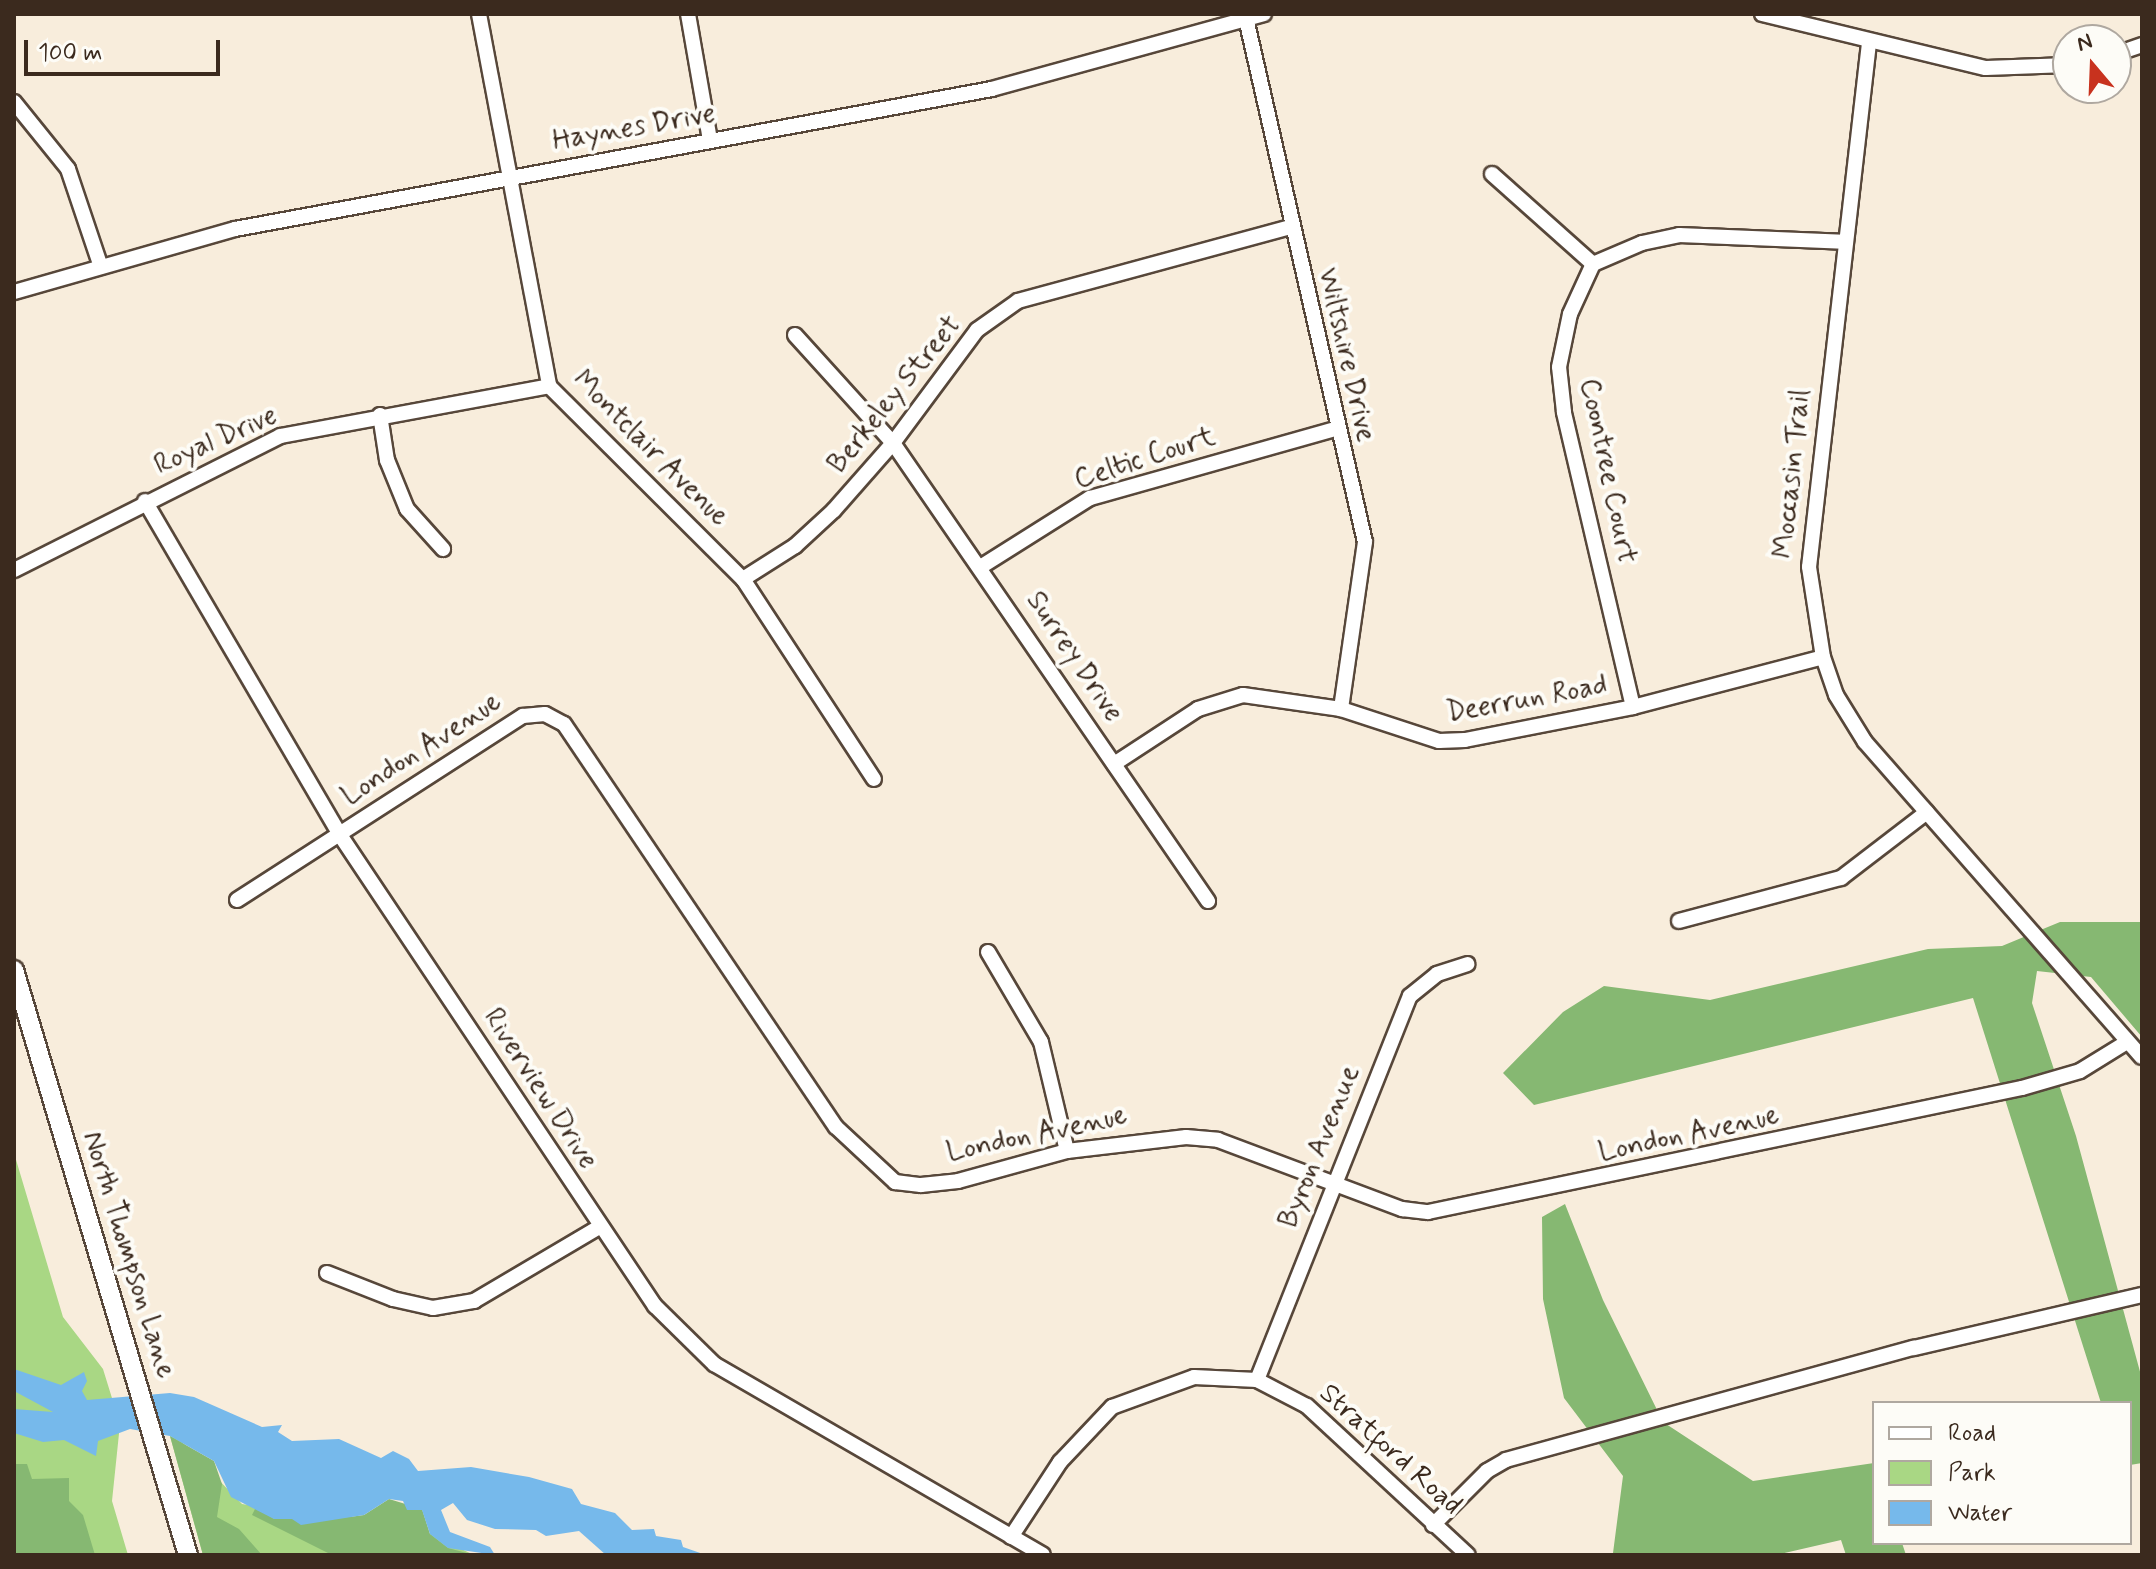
<!DOCTYPE html>
<style>
body{margin:0}
#map{position:relative;width:2156px;height:1569px;overflow:hidden;background:#f8eddc;font-family:Mynerve,sans-serif}
div>[style]{position:absolute}
.green>*{inset:0;background:#a9d784}
.forest>*{inset:0;background:#86b872}
.water>*{inset:0;background:#76b9eb}
.roads{filter:drop-shadow(2px 0 #57473a) drop-shadow(-2px 0 #57473a) drop-shadow(0 2px #57473a) drop-shadow(0 -2px #57473a)}
.minor>*{height:14px;margin:-7px;padding:0 7px;transform-origin:7px;border-radius:7px;background:#fff}
.major>*{height:18px;margin:-9px;padding:0 9px;transform-origin:9px;border-radius:9px;background:#fff}
span{translate:-50% -50%;white-space:nowrap;text-align:center;line-height:1.15;-webkit-text-stroke:8px #fdfcf7;paint-order:stroke}
.street-label{font-size:28px;color:#3b2a1e}
.frame{position:absolute;inset:0;border:16px solid #3b2a1e;pointer-events:none}
.legend{position:absolute;left:1872px;top:1401px;width:260px;height:144px;box-sizing:border-box;background:#fdfcf7;border:2px solid #afa8a0;margin:0;padding:10px 14px;list-style:none;font-size:24px;color:#3b2a1e}
.legend li{display:flex;align-items:center;gap:16px;height:40px}
.legend b{width:40px;border:2px solid #afa8a0}
.north{position:absolute;left:2052px;top:24px;width:80px;height:80px;box-sizing:border-box;background:#fdfcf7;border:2px solid #afa8a0;border-radius:50%;rotate:341deg;font-size:22px;font-weight:700;line-height:32px;text-align:center;color:#3b2a1e}
.north::after{content:'';display:block;margin:auto;width:28px;height:36px;background:#c8321e;clip-path:polygon(50% 0,100% 100%,50% 72%,0 100%)}
.scale{position:absolute;left:24px;top:40px;width:196px;height:36px;box-sizing:border-box;border:4px solid #3b2a1e;border-top:0;padding-left:10px;font-size:24px;line-height:28px;white-space:nowrap;color:#3b2a1e;-webkit-text-stroke:6px #fdfcf7;paint-order:stroke}
</style>
<div id="map">
<div class="green">
<div style="clip-path:polygon(14px 1153px,63px 1317px,103px 1369px,120px 1424px,112px 1501px,128px 1555px,14px 1555px)"></div>
<div style="clip-path:polygon(170px 1436px,181px 1441px,242px 1504px,430px 1534px,474px 1555px,203px 1555px)"></div>
</div>
<div class="forest">
<div style="clip-path:polygon(2060px 922px,2142px 922px,2142px 1037px,2091px 977px,2037px 971px,2032px 1003px,2076px 1136px,2142px 1379px,2142px 1463px,2130px 1465px,2130px 1403px,2101px 1403px,1973px 998px,1534px 1105px,1503px 1073px,1563px 1012px,1604px 986px,1710px 1000px,1928px 949px,2002px 946px)"></div>
<div style="clip-path:polygon(1565px 1204px,1603px 1300px,1663px 1422px,1753px 1481px,1874px 1463px,1874px 1543px,1902px 1543px,1906px 1555px,1846px 1555px,1841px 1540px,1776px 1555px,1613px 1553px,1623px 1476px,1564px 1398px,1543px 1299px,1542px 1217px)"></div>
<div style="clip-path:polygon(170px 1436px,214px 1461px,222px 1484px,217px 1517px,239px 1529px,262px 1555px,203px 1555px)"></div>
<div style="clip-path:polygon(14px 1464px,27px 1464px,32px 1479px,69px 1478px,69px 1501px,83px 1515px,95px 1555px,14px 1555px)"></div>
<div style="clip-path:polygon(389px 1499px,422px 1509px,430px 1534px,448px 1548px,474px 1555px,332px 1555px,252px 1515px,256px 1507px,274px 1519px,349px 1517px,364px 1515px)"></div>
</div>
<div class="water">
<div style="clip-path:polygon(14px 1369px,61px 1385px,84px 1372px,87px 1381px,82px 1391px,87px 1400px,170px 1393px,194px 1397px,262px 1427px,282px 1425px,278px 1432px,292px 1441px,339px 1439px,381px 1458px,393px 1451px,409px 1459px,418px 1471px,471px 1467px,529px 1477px,572px 1489px,581px 1504px,615px 1513px,632px 1530px,654px 1529px,656px 1536px,681px 1540px,683px 1547px,706px 1555px,606px 1555px,579px 1531px,546px 1536px,536px 1530px,495px 1529px,467px 1520px,453px 1503px,441px 1510px,450px 1532px,490px 1547px,495px 1555px,448px 1548px,430px 1534px,422px 1510px,407px 1510px,403px 1501px,389px 1499px,364px 1515px,301px 1525px,292px 1519px,274px 1519px,231px 1497px,214px 1461px,170px 1436px,130px 1429px,98px 1441px,96px 1456px,64px 1440px,43px 1442px,14px 1433px,14px 1409px,53px 1412px,14px 1391px)"></div>
</div>
<div class="roads">
<div class="minor">
<div style="left:479px;top:14px;width:379px;rotate:79.3deg"></div>
<div style="left:549px;top:386px;width:274px;rotate:44.9deg"></div>
<div style="left:743px;top:579px;width:239px;rotate:56.8deg"></div>
<div style="left:688px;top:14px;width:128px;rotate:80.1deg"></div>
<div style="left:1245px;top:14px;width:541px;rotate:77.2deg"></div>
<div style="left:1365px;top:542px;width:169px;rotate:98.2deg"></div>
<div style="left:1762px;top:14px;width:230px;rotate:13.6deg"></div>
<div style="left:1986px;top:68px;width:82px;rotate:-2.1deg"></div>
<div style="left:1869px;top:43px;width:527px;rotate:96.53deg"></div>
<div style="left:1809px;top:567px;width:91px;rotate:81.2deg"></div>
<div style="left:1823px;top:657px;width:40px;rotate:71.1deg"></div>
<div style="left:1836px;top:695px;width:55px;rotate:58.3deg"></div>
<div style="left:1865px;top:742px;width:419px;rotate:48.7deg"></div>
<div style="left:2116px;top:54px;width:28px;rotate:-19deg"></div>
<div style="left:14px;top:102px;width:86px;rotate:51.1deg"></div>
<div style="left:68px;top:169px;width:103px;rotate:71.4deg"></div>
<div style="left:1492px;top:174px;width:135px;rotate:41.7deg"></div>
<div style="left:14px;top:292px;width:230px;rotate:-15.9deg"></div>
<div style="left:235px;top:229px;width:770px;rotate:-10.48deg"></div>
<div style="left:992px;top:89px;width:282px;rotate:-15.4deg"></div>
<div style="left:795px;top:335px;width:146px;rotate:47.8deg"></div>
<div style="left:893px;top:443px;width:556px;rotate:55.48deg"></div>
<div style="left:380px;top:415px;width:46px;rotate:81.2deg"></div>
<div style="left:387px;top:460px;width:53px;rotate:67.8deg"></div>
<div style="left:407px;top:509px;width:54px;rotate:48deg"></div>
<div style="left:145px;top:501px;width:387px;rotate:59.7deg"></div>
<div style="left:340px;top:835px;width:567px;rotate:56.23deg"></div>
<div style="left:655px;top:1306px;width:83px;rotate:44.5deg"></div>
<div style="left:714px;top:1364px;width:380px;rotate:30.1deg"></div>
<div style="left:982px;top:566px;width:128px;rotate:-32.2deg"></div>
<div style="left:1090px;top:498px;width:255px;rotate:-15.7deg"></div>
<div style="left:14px;top:570px;width:298px;rotate:-26.7deg"></div>
<div style="left:280px;top:436px;width:274px;rotate:-10.5deg"></div>
<div style="left:743px;top:579px;width:62px;rotate:-32.4deg"></div>
<div style="left:795px;top:546px;width:53px;rotate:-42.7deg"></div>
<div style="left:834px;top:510px;width:89px;rotate:-48.6deg"></div>
<div style="left:893px;top:443px;width:141px;rotate:-53.4deg"></div>
<div style="left:977px;top:330px;width:50px;rotate:-35.3deg"></div>
<div style="left:1018px;top:301px;width:282px;rotate:-15.2deg"></div>
<div style="left:1633px;top:707px;width:303px;rotate:-103.2deg"></div>
<div style="left:1564px;top:412px;width:45px;rotate:-96.3deg"></div>
<div style="left:1559px;top:367px;width:54px;rotate:-78.3deg"></div>
<div style="left:1570px;top:314px;width:55px;rotate:-65.3deg"></div>
<div style="left:1593px;top:264px;width:53px;rotate:-23.2deg"></div>
<div style="left:1642px;top:243px;width:38px;rotate:-12deg"></div>
<div style="left:1679px;top:235px;width:164px;rotate:2.4deg"></div>
<div style="left:1114px;top:764px;width:100px;rotate:-33.2deg"></div>
<div style="left:1198px;top:709px;width:47px;rotate:-17.3deg"></div>
<div style="left:1243px;top:695px;width:99px;rotate:8.1deg"></div>
<div style="left:1341px;top:709px;width:103px;rotate:18.1deg"></div>
<div style="left:1439px;top:741px;width:26px;rotate:-2deg"></div>
<div style="left:1465px;top:740px;width:171px;rotate:-11.1deg"></div>
<div style="left:1633px;top:707px;width:196px;rotate:-14.7deg"></div>
<div style="left:237px;top:900px;width:340px;rotate:-32.8deg"></div>
<div style="left:523px;top:716px;width:22px;rotate:-5deg"></div>
<div style="left:545px;top:714px;width:21px;rotate:28deg"></div>
<div style="left:564px;top:724px;width:486px;rotate:56deg"></div>
<div style="left:836px;top:1127px;width:81px;rotate:43deg"></div>
<div style="left:895px;top:1182px;width:26px;rotate:7deg"></div>
<div style="left:921px;top:1185px;width:37px;rotate:-6deg"></div>
<div style="left:958px;top:1181px;width:113px;rotate:-15.4deg"></div>
<div style="left:1067px;top:1151px;width:120px;rotate:-6.7deg"></div>
<div style="left:1186px;top:1137px;width:32px;rotate:5deg"></div>
<div style="left:1218px;top:1140px;width:197px;rotate:20.6deg"></div>
<div style="left:1402px;top:1209px;width:26px;rotate:7deg"></div>
<div style="left:1428px;top:1212px;width:607px;rotate:-11.79deg"></div>
<div style="left:2022px;top:1088px;width:60px;rotate:-16.3deg"></div>
<div style="left:2080px;top:1071px;width:55px;rotate:-31.7deg"></div>
<div style="left:1679px;top:921px;width:168px;rotate:-14.9deg"></div>
<div style="left:1841px;top:878px;width:108px;rotate:-37.5deg"></div>
<div style="left:988px;top:952px;width:104px;rotate:59.5deg"></div>
<div style="left:1041px;top:1042px;width:112px;rotate:76.6deg"></div>
<div style="left:327px;top:1273px;width:71px;rotate:21.5deg"></div>
<div style="left:393px;top:1299px;width:41px;rotate:12.7deg"></div>
<div style="left:433px;top:1308px;width:42px;rotate:-9.7deg"></div>
<div style="left:474px;top:1301px;width:145px;rotate:-30.6deg"></div>
<div style="left:1257px;top:1380px;width:413px;rotate:-68.3deg"></div>
<div style="left:1410px;top:996px;width:35px;rotate:-39deg"></div>
<div style="left:1437px;top:974px;width:32px;rotate:-18deg"></div>
<div style="left:1433px;top:1525px;width:76px;rotate:-45deg"></div>
<div style="left:1487px;top:1471px;width:22px;rotate:-30deg"></div>
<div style="left:1506px;top:1460px;width:423px;rotate:-15.4deg"></div>
<div style="left:1914px;top:1348px;width:234px;rotate:-13.1deg"></div>
<div style="left:1011px;top:1537px;width:90px;rotate:-56.8deg"></div>
<div style="left:1060px;top:1462px;width:76px;rotate:-46.6deg"></div>
<div style="left:1112px;top:1407px;width:87px;rotate:-20.1deg"></div>
<div style="left:1194px;top:1377px;width:63px;rotate:2.7deg"></div>
<div style="left:1257px;top:1380px;width:56px;rotate:27.5deg"></div>
<div style="left:1307px;top:1406px;width:219px;rotate:42.8deg"></div>
</div>
<div class="major">
<div style="left:14px;top:970px;width:610px;rotate:73.44deg"></div>
</div>
</div>
<div class="street-label">
<span style="left:634px;top:128px;rotate:-10deg">Haynes Drive</span>
<span style="left:1346px;top:355px;rotate:77deg">Wiltshire Drive</span>
<span style="left:895px;top:395px;rotate:-51deg">Berkeley Street</span>
<span style="left:216px;top:441px;rotate:-24deg">Royal Drive</span>
<span style="left:650px;top:449px;rotate:45deg">Montclair Avenue</span>
<span style="left:1145px;top:459px;rotate:-18deg">Celtic Court</span>
<span style="left:1607px;top:471px;rotate:78deg">Coontree Court</span>
<span style="left:1793px;top:474px;rotate:-84deg">Moccasin Trail</span>
<span style="left:1074px;top:657px;rotate:56deg">Surrey Drive</span>
<span style="left:1527px;top:700px;rotate:-10deg">Deerrun Road</span>
<span style="left:422px;top:750px;rotate:-33deg">London Avenue</span>
<span style="left:540px;top:1089px;rotate:57deg">Riverview Drive</span>
<span style="left:1037px;top:1135px;rotate:-12deg">London Avenue</span>
<span style="left:1689px;top:1135px;rotate:-12deg">London Avenue</span>
<span style="left:1320px;top:1147px;rotate:-68deg">Byron Avenue</span>
<span style="left:128px;top:1255px;rotate:73deg">North Thompson Lane</span>
<span style="left:1390px;top:1450px;rotate:42deg">Stratford Road</span>
</div>
<div class="frame"></div>
<ul class="legend">
<li><b style="height:10px;background:#fff"></b>Road</li>
<li><b style="height:22px;background:#a9d784"></b>Park</li>
<li><b style="height:22px;background:#76b9eb"></b>Water</li>
</ul>
<div class="north">N</div>
<div class="scale">100 m</div>
</div>
